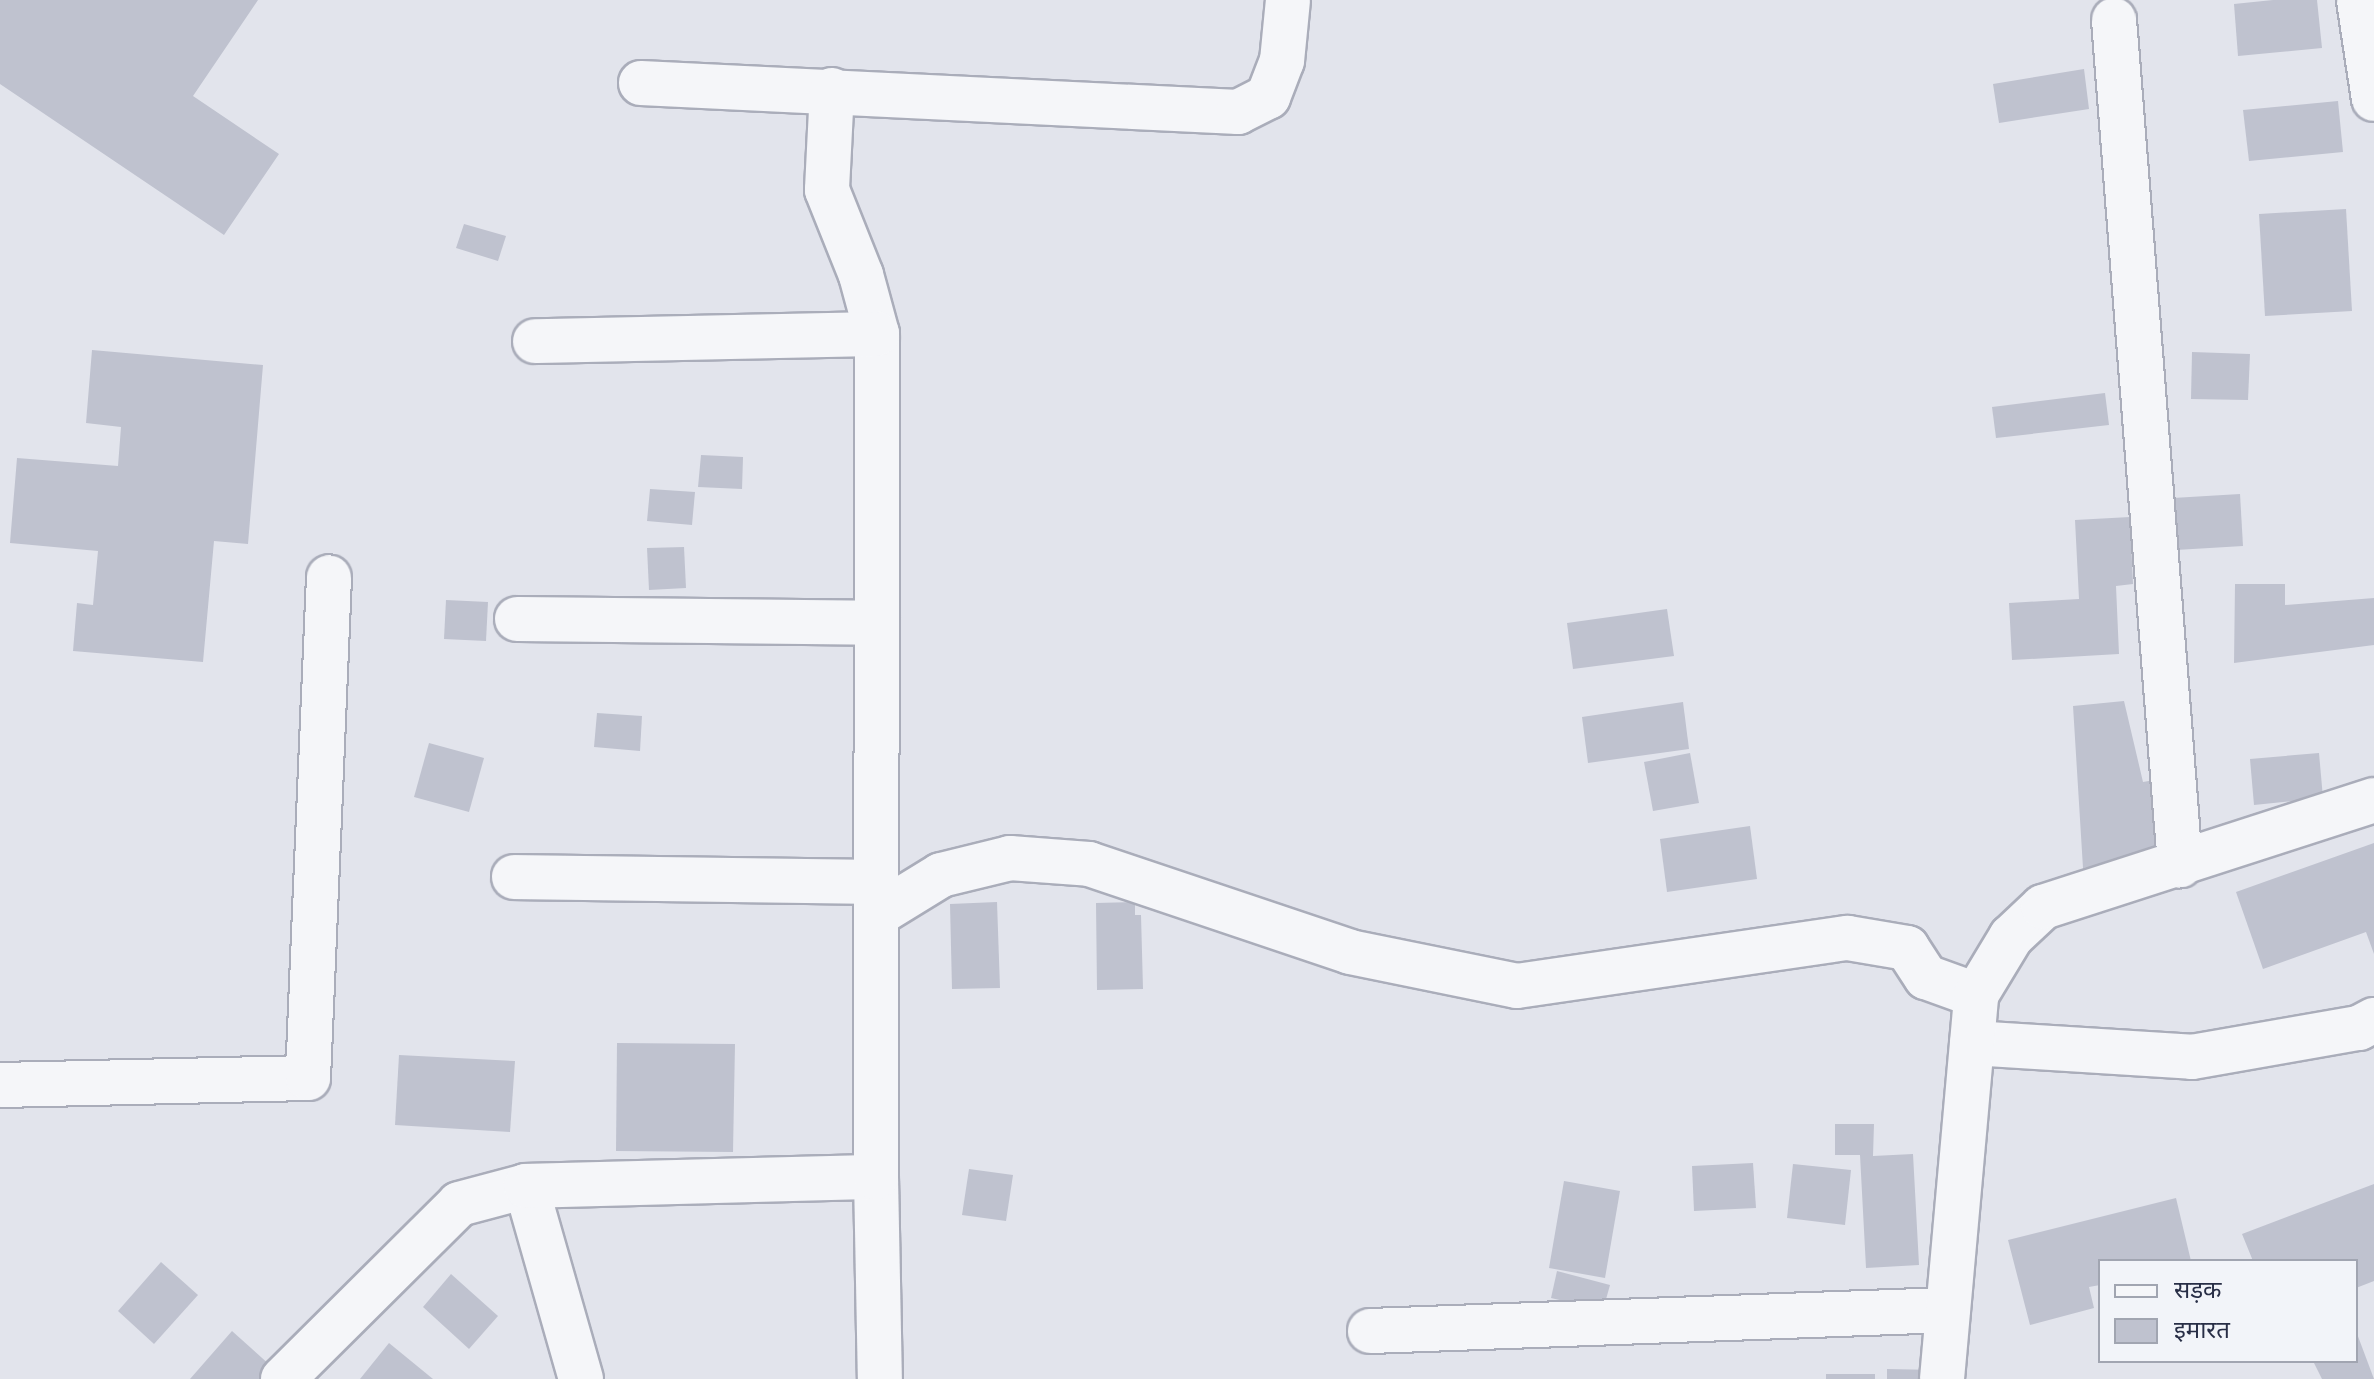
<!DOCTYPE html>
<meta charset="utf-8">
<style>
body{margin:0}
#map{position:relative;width:2374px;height:1379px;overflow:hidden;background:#e2e4ec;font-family:Lato,"Noto Sans Devanagari",sans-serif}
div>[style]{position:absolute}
.building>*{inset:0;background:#bfc2cf}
.roads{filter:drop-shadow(2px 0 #aaadba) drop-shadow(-2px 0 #aaadba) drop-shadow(0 2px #aaadba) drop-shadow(0 -2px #aaadba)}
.minor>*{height:44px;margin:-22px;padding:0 22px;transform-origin:22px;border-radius:22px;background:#f5f6f9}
span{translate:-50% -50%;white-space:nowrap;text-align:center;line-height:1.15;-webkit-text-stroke:6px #f2f4f9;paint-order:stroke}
.legend{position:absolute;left:2098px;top:1259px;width:260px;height:104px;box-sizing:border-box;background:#f2f4f9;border:2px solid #a1a5b1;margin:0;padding:10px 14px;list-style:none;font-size:24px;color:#282e46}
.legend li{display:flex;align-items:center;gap:16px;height:40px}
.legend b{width:40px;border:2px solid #a1a5b1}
</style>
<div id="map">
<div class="building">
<div style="clip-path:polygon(0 0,258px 0,193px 96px,279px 154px,224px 235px,0 84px)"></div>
<div style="clip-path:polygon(2273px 0,2317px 0,2322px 48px,2238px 56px,2234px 4px)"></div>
<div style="clip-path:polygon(2084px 69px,2089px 109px,1999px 123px,1993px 84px)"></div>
<div style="clip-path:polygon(2338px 101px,2343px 152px,2249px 161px,2243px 110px)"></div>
<div style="clip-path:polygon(2346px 209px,2352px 311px,2265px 316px,2259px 214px)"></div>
<div style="clip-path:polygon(464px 224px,506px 236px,498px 261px,456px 248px)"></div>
<div style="clip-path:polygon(92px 350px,263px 365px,248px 544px,214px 541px,203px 662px,73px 651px,77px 603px,93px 605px,98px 551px,10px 543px,17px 458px,118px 466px,121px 427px,86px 423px)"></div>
<div style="clip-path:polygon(2192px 352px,2250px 354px,2248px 400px,2191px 399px)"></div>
<div style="clip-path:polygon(2105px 393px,2109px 425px,1996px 438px,1992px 407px)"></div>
<div style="clip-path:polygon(701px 455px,743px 457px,742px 489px,698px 487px)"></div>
<div style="clip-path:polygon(650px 489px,695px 492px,692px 525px,647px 521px)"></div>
<div style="clip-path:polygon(2240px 494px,2243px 546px,2176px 550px,2173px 498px)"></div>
<div style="clip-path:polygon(2130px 517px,2133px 584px,2116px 586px,2119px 654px,2012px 660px,2009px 603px,2079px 599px,2075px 520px)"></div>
<div style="clip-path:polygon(684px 547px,686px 588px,649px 590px,647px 548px)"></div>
<div style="clip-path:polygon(2235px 584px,2285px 584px,2285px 605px,2374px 598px,2374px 645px,2234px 663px)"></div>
<div style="clip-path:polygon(446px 600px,488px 602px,486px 641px,444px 639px)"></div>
<div style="clip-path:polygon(1667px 609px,1674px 656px,1573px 669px,1567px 623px)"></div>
<div style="clip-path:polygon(2124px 701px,2143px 782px,2160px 779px,2168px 861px,2083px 868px,2073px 706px)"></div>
<div style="clip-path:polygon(1683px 702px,1689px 749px,1588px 763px,1582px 717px)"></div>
<div style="clip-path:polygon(597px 713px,642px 716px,640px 751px,594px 747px)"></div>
<div style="clip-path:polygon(429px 743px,484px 758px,469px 812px,414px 797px)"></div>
<div style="clip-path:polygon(1690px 753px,1699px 803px,1653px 811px,1644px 762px)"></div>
<div style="clip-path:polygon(2319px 753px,2323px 798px,2254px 805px,2250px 759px)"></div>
<div style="clip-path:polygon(1750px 826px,1757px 879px,1667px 892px,1660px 839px)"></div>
<div style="clip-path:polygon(2374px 843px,2374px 954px,2366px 932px,2263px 969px,2236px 892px)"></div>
<div style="clip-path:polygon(997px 902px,1000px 988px,952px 989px,950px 904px)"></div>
<div style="clip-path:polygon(1135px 902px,1135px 915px,1141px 915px,1143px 989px,1097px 990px,1096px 903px)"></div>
<div style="clip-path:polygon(617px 1043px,735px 1044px,733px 1152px,616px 1151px)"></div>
<div style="clip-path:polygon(399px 1055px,515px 1061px,510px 1132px,395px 1125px)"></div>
<div style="clip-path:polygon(1835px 1124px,1874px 1124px,1873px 1156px,1913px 1154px,1919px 1265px,1866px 1268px,1860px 1155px,1835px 1155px)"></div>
<div style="clip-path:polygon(1753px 1163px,1756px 1208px,1694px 1211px,1692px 1166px)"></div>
<div style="clip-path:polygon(1793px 1164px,1851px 1170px,1845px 1225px,1787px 1218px)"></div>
<div style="clip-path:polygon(969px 1169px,1013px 1175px,1006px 1221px,962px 1215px)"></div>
<div style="clip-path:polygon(1564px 1181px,1620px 1191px,1605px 1278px,1549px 1268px)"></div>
<div style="clip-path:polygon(2374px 1184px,2374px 1281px,2356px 1288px,2356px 1261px,2253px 1261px,2242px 1234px)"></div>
<div style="clip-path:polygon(2176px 1198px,2191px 1261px,2100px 1261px,2100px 1285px,2089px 1287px,2094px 1308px,2030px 1325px,2008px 1240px)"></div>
<div style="clip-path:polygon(161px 1262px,198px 1295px,154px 1344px,118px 1311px)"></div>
<div style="clip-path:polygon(1557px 1271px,1610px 1285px,1603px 1310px,1551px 1298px)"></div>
<div style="clip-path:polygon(451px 1274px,498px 1316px,469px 1349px,423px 1307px)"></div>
<div style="clip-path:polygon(232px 1331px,271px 1366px,259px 1379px,190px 1379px)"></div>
<div style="clip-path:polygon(2356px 1331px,2374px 1379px,2322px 1379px,2313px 1361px,2356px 1361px)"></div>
<div style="clip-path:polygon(389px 1343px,433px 1379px,360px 1379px)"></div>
<div style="clip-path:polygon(1887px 1369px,1937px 1370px,1937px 1379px,1887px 1379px)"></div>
<div style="clip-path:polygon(1826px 1374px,1875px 1374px,1875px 1379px,1826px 1379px)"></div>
</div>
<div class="roads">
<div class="minor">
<div style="left:2359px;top:0;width:100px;rotate:81.4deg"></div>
<div style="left:2114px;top:20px;width:848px;rotate:85.53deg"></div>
<div style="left:641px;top:83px;width:598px;rotate:2.78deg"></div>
<div style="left:1238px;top:112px;width:34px;rotate:-27deg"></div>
<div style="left:1268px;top:97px;width:39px;rotate:-69deg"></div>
<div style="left:1282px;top:61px;width:61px;rotate:-84.4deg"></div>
<div style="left:832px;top:90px;width:100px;rotate:92.9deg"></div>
<div style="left:827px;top:190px;width:92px;rotate:68.2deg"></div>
<div style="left:861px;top:275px;width:61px;rotate:74.8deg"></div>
<div style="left:517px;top:619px;width:360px;rotate:0.6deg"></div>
<div style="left:514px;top:877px;width:362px;rotate:0.8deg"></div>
<div style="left:876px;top:915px;width:76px;rotate:-31.6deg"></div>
<div style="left:941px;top:875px;width:71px;rotate:-13.8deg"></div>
<div style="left:1010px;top:858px;width:79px;rotate:4.3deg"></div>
<div style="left:1089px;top:864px;width:275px;rotate:18.6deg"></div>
<div style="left:1350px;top:952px;width:170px;rotate:11.5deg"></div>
<div style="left:1517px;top:986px;width:334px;rotate:-8.3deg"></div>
<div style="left:1848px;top:938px;width:60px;rotate:9.6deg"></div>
<div style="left:1907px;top:948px;width:35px;rotate:57deg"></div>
<div style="left:1926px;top:977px;width:53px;rotate:19.8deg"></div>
<div style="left:1972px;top:1043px;width:220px;rotate:3.6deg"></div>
<div style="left:2192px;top:1057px;width:169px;rotate:-9.9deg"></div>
<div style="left:2359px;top:1028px;width:17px;rotate:-28deg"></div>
<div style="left:0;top:1085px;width:308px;rotate:-1.3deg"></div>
<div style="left:308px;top:1078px;width:501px;rotate:-87.6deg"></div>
<div style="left:876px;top:1177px;width:202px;rotate:88.9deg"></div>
<div style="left:526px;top:1186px;width:201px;rotate:74.1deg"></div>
<div style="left:1370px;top:1331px;width:578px;rotate:-2.08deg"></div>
<div style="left:283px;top:1379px;width:248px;rotate:-44.8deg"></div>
<div style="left:459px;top:1204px;width:69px;rotate:-15deg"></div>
<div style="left:526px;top:1186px;width:350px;rotate:-1.5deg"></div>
<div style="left:876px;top:1177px;width:843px;rotate:-89.93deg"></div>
<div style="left:877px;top:334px;width:342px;rotate:178.8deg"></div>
<div style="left:1942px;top:1379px;width:386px;rotate:-84.9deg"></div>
<div style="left:1976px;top:995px;width:68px;rotate:-58.9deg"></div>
<div style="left:2011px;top:937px;width:44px;rotate:-43.2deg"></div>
<div style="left:2043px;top:907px;width:348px;rotate:-17.9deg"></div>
</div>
</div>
<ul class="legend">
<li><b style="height:10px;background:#f5f6f9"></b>सड़क</li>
<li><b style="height:22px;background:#bfc2cf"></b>इमारत</li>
</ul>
</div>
